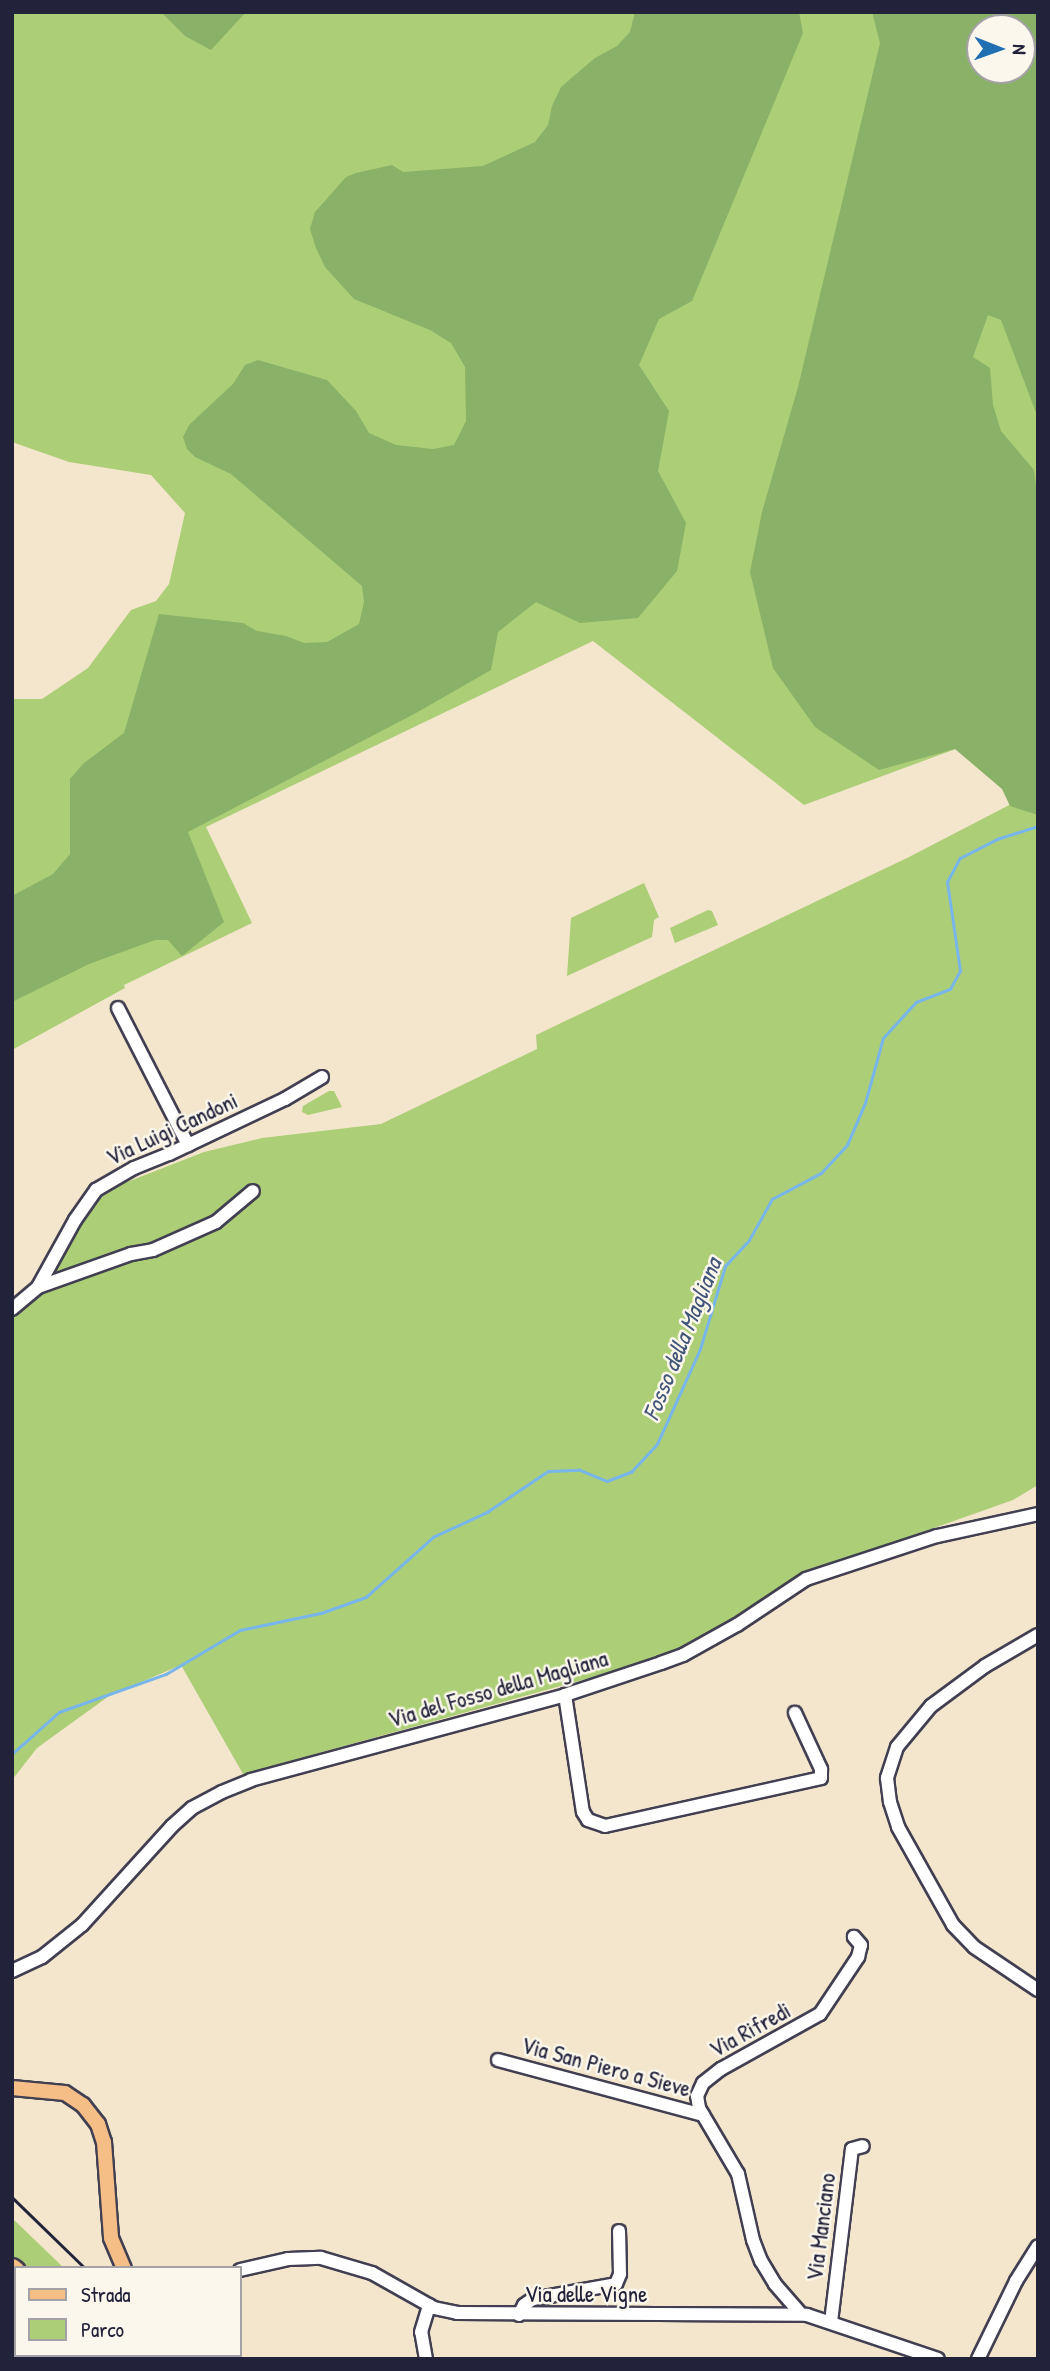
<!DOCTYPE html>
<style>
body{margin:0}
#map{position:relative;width:1050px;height:2371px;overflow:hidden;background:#f3e6cc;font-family:"Patrick Hand",sans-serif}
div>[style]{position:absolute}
.green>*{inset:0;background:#acce76}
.forest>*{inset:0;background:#89b167}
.stream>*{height:2.5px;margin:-1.25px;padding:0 1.25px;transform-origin:1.25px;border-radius:1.25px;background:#78b5ea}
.roads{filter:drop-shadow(2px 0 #413f51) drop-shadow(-2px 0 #413f51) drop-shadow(0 2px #413f51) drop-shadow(0 -2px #413f51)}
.minor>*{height:12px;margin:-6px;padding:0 6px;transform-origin:6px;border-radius:6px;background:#fff}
.major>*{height:14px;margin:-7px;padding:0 7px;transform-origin:7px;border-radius:7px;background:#f6be87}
.highway>*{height:18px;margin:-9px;padding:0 9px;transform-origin:9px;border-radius:9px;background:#f6be87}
.rail>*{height:2.5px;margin:-1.25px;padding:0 1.25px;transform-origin:1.25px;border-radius:1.25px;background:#22223b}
span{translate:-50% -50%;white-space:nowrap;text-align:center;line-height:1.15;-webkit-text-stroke:5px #fbf7ec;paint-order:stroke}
.street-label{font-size:23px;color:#22223b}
.water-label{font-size:24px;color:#405578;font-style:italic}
.frame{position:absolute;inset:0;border:14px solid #22223b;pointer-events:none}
.legend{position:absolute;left:14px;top:2266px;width:228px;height:91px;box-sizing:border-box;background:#fbf7ec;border:2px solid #a4a2a5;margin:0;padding:9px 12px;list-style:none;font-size:21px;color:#22223b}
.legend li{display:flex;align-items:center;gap:14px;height:35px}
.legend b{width:35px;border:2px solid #a4a2a5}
.north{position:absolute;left:966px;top:14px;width:70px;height:70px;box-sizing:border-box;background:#fbf7ec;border:2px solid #a4a2a5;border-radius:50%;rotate:91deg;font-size:19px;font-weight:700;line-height:28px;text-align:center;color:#22223b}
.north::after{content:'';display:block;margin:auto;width:24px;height:32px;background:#1f6fb2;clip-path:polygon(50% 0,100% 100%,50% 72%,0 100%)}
</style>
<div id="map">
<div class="green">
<div style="clip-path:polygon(evenodd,12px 12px,1038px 12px,1038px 1485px,1013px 1500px,821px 1568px,693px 1646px,651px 1661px,243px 1774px,181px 1665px,109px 1696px,37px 1748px,12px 1780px,12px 1315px,22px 1307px,94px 1202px,122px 1184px,204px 1152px,262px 1138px,381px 1124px,537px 1049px,536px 1035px,909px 857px,1025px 797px,961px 747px,804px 805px,593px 641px,206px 827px,252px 923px,124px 985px,125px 988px,12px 1050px,12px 699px,42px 699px,88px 668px,131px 610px,156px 601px,169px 584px,185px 513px,151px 475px,69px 462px,12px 442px,12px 12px,980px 28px,1022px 28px,1022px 70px,980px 70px,980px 28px)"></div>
<div style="clip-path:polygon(644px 883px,659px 917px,654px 920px,652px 937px,567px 976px,571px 918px)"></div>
<div style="clip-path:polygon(708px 910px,712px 911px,718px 925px,675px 943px,670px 928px)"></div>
<div style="clip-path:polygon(329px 1091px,334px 1091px,342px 1107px,308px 1115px,302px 1112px,303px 1106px)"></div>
<div style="clip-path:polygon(12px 2218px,64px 2268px,25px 2268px,12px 2257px)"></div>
<div style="clip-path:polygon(12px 2299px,16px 2302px,16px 2355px,54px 2355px,59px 2359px,12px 2356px)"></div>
</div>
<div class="forest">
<div style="clip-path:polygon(161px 12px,246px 12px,211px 50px,185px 36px)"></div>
<div style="clip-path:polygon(635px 12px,799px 12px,803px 33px,692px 301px,659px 319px,639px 365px,669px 411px,658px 471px,686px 523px,677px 571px,638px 618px,580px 623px,536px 602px,498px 632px,491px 670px,416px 713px,188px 832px,224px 922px,182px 956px,168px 940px,155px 940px,89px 964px,12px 1002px,12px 896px,53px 874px,70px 854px,70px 779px,84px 763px,124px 733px,159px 614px,243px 623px,257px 631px,286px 636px,304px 643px,327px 642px,359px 624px,364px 602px,362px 586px,231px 474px,195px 457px,187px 449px,183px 437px,189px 425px,233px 384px,245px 365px,258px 360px,327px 380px,356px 411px,369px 433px,396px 445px,433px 449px,454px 445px,466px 421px,465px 367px,451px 343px,430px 330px,354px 299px,325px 267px,316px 248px,310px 229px,315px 212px,346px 177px,356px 173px,392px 165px,403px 172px,483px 166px,535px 142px,548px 125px,552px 106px,561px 87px,595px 58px,617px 46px,630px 32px)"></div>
<div style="clip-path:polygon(evenodd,872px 12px,1038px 12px,1038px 418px,1001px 320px,988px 315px,973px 357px,990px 368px,993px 405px,1001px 431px,1034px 470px,1038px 501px,1038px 815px,1010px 806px,1002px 789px,955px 749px,879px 770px,815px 727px,773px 668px,750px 572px,762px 512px,798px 387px,880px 43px,872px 12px,980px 28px,1022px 28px,1022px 70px,980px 70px,980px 28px)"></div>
</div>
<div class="stream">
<div style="left:12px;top:1754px;width:63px;rotate:-41.8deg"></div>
<div style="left:59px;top:1712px;width:114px;rotate:-19.6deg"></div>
<div style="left:166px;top:1674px;width:86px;rotate:-30.7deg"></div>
<div style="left:240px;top:1630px;width:83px;rotate:-11.9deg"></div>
<div style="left:321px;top:1613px;width:48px;rotate:-19.6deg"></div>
<div style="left:366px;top:1597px;width:90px;rotate:-41.8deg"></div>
<div style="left:433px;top:1537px;width:60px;rotate:-24.8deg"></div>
<div style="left:487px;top:1512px;width:73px;rotate:-33.9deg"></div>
<div style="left:548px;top:1471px;width:32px;rotate:-2deg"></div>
<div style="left:580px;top:1470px;width:29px;rotate:22deg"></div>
<div style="left:607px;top:1481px;width:26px;rotate:-21deg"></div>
<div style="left:631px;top:1472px;width:38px;rotate:-47deg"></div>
<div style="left:657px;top:1444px;width:104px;rotate:-65.6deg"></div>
<div style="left:700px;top:1349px;width:87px;rotate:-73.2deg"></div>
<div style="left:725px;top:1266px;width:35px;rotate:-47deg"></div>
<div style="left:749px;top:1240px;width:47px;rotate:-60.7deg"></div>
<div style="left:772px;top:1199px;width:55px;rotate:-28deg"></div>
<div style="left:821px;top:1173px;width:38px;rotate:-47deg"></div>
<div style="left:847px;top:1145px;width:46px;rotate:-66.8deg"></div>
<div style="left:865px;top:1103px;width:67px;rotate:-74.5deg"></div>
<div style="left:883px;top:1038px;width:49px;rotate:-47.5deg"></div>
<div style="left:916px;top:1002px;width:36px;rotate:-21deg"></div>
<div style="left:950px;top:989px;width:21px;rotate:-61deg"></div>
<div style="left:960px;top:971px;width:90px;rotate:-98.3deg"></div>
<div style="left:947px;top:882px;width:27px;rotate:-62deg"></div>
<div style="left:960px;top:858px;width:42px;rotate:-27.2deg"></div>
<div style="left:997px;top:839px;width:43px;rotate:-17.6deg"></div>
</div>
<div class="roads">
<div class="minor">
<div style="left:118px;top:1008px;width:154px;rotate:62.9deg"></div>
<div style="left:38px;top:1287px;width:99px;rotate:-19.5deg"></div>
<div style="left:131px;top:1254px;width:22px;rotate:-10deg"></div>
<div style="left:153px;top:1250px;width:69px;rotate:-24deg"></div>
<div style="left:216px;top:1222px;width:48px;rotate:-40deg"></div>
<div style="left:12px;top:1309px;width:34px;rotate:-40deg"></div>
<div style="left:38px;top:1287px;width:77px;rotate:-61.1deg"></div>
<div style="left:75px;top:1220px;width:37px;rotate:-55deg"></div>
<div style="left:96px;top:1190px;width:44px;rotate:-30.1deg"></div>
<div style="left:134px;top:1168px;width:38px;rotate:-22deg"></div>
<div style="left:169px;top:1154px;width:128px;rotate:-25.4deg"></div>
<div style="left:285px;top:1099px;width:43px;rotate:-30.7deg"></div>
<div style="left:1038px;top:1635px;width:61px;rotate:149.7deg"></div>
<div style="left:985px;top:1666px;width:67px;rotate:143.5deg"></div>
<div style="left:931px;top:1706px;width:53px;rotate:129.7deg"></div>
<div style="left:897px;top:1747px;width:33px;rotate:108deg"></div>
<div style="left:887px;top:1778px;width:24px;rotate:83deg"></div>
<div style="left:890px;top:1802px;width:26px;rotate:72deg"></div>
<div style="left:898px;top:1827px;width:112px;rotate:60.7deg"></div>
<div style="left:953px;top:1925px;width:30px;rotate:46deg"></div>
<div style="left:974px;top:1947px;width:77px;rotate:33.9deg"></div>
<div style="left:565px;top:1695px;width:118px;rotate:81.3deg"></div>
<div style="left:583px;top:1812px;width:9px;rotate:58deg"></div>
<div style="left:588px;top:1820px;width:18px;rotate:19deg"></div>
<div style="left:605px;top:1826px;width:221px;rotate:-12.5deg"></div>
<div style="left:821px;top:1778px;width:9px;rotate:-90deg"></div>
<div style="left:821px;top:1769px;width:62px;rotate:-114.9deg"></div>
<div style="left:12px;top:1971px;width:33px;rotate:-25deg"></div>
<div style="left:42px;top:1957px;width:51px;rotate:-38.7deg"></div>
<div style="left:82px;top:1925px;width:134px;rotate:-47.7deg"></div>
<div style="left:172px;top:1826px;width:27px;rotate:-42deg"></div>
<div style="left:192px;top:1808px;width:34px;rotate:-28deg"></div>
<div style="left:222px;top:1792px;width:31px;rotate:-22deg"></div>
<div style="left:251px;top:1780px;width:325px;rotate:-15.1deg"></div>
<div style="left:565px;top:1695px;width:101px;rotate:-18.4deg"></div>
<div style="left:661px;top:1663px;width:23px;rotate:-20deg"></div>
<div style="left:683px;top:1655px;width:62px;rotate:-29.1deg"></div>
<div style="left:737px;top:1625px;width:83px;rotate:-33.7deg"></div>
<div style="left:806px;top:1579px;width:138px;rotate:-18.2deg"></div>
<div style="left:937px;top:1536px;width:103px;rotate:-12.3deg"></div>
<div style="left:498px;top:2060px;width:212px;rotate:15deg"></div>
<div style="left:240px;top:2270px;width:49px;rotate:-12.9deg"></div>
<div style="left:288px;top:2259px;width:33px;rotate:-2deg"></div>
<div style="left:321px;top:2258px;width:53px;rotate:16.4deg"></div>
<div style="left:372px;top:2273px;width:71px;rotate:29.4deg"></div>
<div style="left:434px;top:2308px;width:24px;rotate:12deg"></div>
<div style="left:457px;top:2313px;width:350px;rotate:0.3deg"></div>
<div style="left:807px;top:2315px;width:138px;rotate:18.6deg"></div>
<div style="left:801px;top:2314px;width:40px;rotate:-131deg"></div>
<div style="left:775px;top:2284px;width:27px;rotate:-121deg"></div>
<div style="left:761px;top:2261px;width:22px;rotate:-111deg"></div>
<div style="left:753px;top:2240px;width:68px;rotate:-102.8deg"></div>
<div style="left:738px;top:2174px;width:77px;rotate:-120.6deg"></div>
<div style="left:699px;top:2108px;width:12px;rotate:-99deg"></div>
<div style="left:697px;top:2096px;width:14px;rotate:-65deg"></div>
<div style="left:703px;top:2083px;width:23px;rotate:-38deg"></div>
<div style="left:721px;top:2069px;width:113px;rotate:-29.1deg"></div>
<div style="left:820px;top:2014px;width:69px;rotate:-56.3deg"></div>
<div style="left:858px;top:1957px;width:12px;rotate:-76deg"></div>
<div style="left:861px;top:1945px;width:11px;rotate:-131deg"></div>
<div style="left:519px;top:2315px;width:11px;rotate:-63deg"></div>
<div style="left:524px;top:2305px;width:11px;rotate:-34deg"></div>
<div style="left:533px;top:2299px;width:84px;rotate:-10.2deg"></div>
<div style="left:616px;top:2284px;width:11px;rotate:-68deg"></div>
<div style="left:620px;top:2274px;width:43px;rotate:-91.3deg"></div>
<div style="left:831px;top:2322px;width:174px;rotate:-83.1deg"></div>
<div style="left:852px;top:2149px;width:11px;rotate:-15deg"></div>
<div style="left:229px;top:2355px;width:4px;rotate:63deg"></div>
<div style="left:426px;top:2359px;width:27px;rotate:-100deg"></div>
<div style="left:421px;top:2332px;width:28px;rotate:-73deg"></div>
<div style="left:978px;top:2359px;width:87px;rotate:-64deg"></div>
<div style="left:1016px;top:2281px;width:41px;rotate:-57.8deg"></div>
</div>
<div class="major">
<div style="left:12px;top:2088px;width:53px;rotate:5.4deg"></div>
<div style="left:65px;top:2093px;width:22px;rotate:34deg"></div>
<div style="left:83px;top:2105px;width:24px;rotate:52deg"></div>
<div style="left:98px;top:2124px;width:19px;rotate:72deg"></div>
<div style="left:104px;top:2142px;width:96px;rotate:85.8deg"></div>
<div style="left:111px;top:2238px;width:33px;rotate:67deg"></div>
<div style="left:207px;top:2355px;width:5px;rotate:53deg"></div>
</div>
<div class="highway">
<div style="left:12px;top:2268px;width:5px;rotate:37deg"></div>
<div style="left:12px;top:2286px;width:5px;rotate:37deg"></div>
<div style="left:93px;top:2355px;width:6px;rotate:45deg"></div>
<div style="left:115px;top:2355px;width:6px;rotate:45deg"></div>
</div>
</div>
<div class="rail">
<div style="left:12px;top:2197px;width:102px;rotate:44.2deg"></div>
<div style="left:175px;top:2355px;width:5px;rotate:53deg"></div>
</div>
<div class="street-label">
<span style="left:172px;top:1129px;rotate:-25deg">Via Luigi Candoni</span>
<span style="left:498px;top:1689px;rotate:-16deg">Via del Fosso della Magliana</span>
<span style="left:750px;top:2030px;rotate:-29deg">Via Rifredi</span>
<span style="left:606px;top:2067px;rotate:15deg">Via San Piero a Sieve</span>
<span style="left:821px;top:2227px;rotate:-83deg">Via Manciano</span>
<span style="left:586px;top:2294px">Via delle Vigne</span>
</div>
<div class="water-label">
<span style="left:682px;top:1339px;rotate:-68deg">Fosso della Magliana</span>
</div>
<div class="frame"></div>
<ul class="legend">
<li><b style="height:9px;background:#f6be87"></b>Strada</li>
<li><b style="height:19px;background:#acce76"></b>Parco</li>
</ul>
<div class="north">N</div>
</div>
